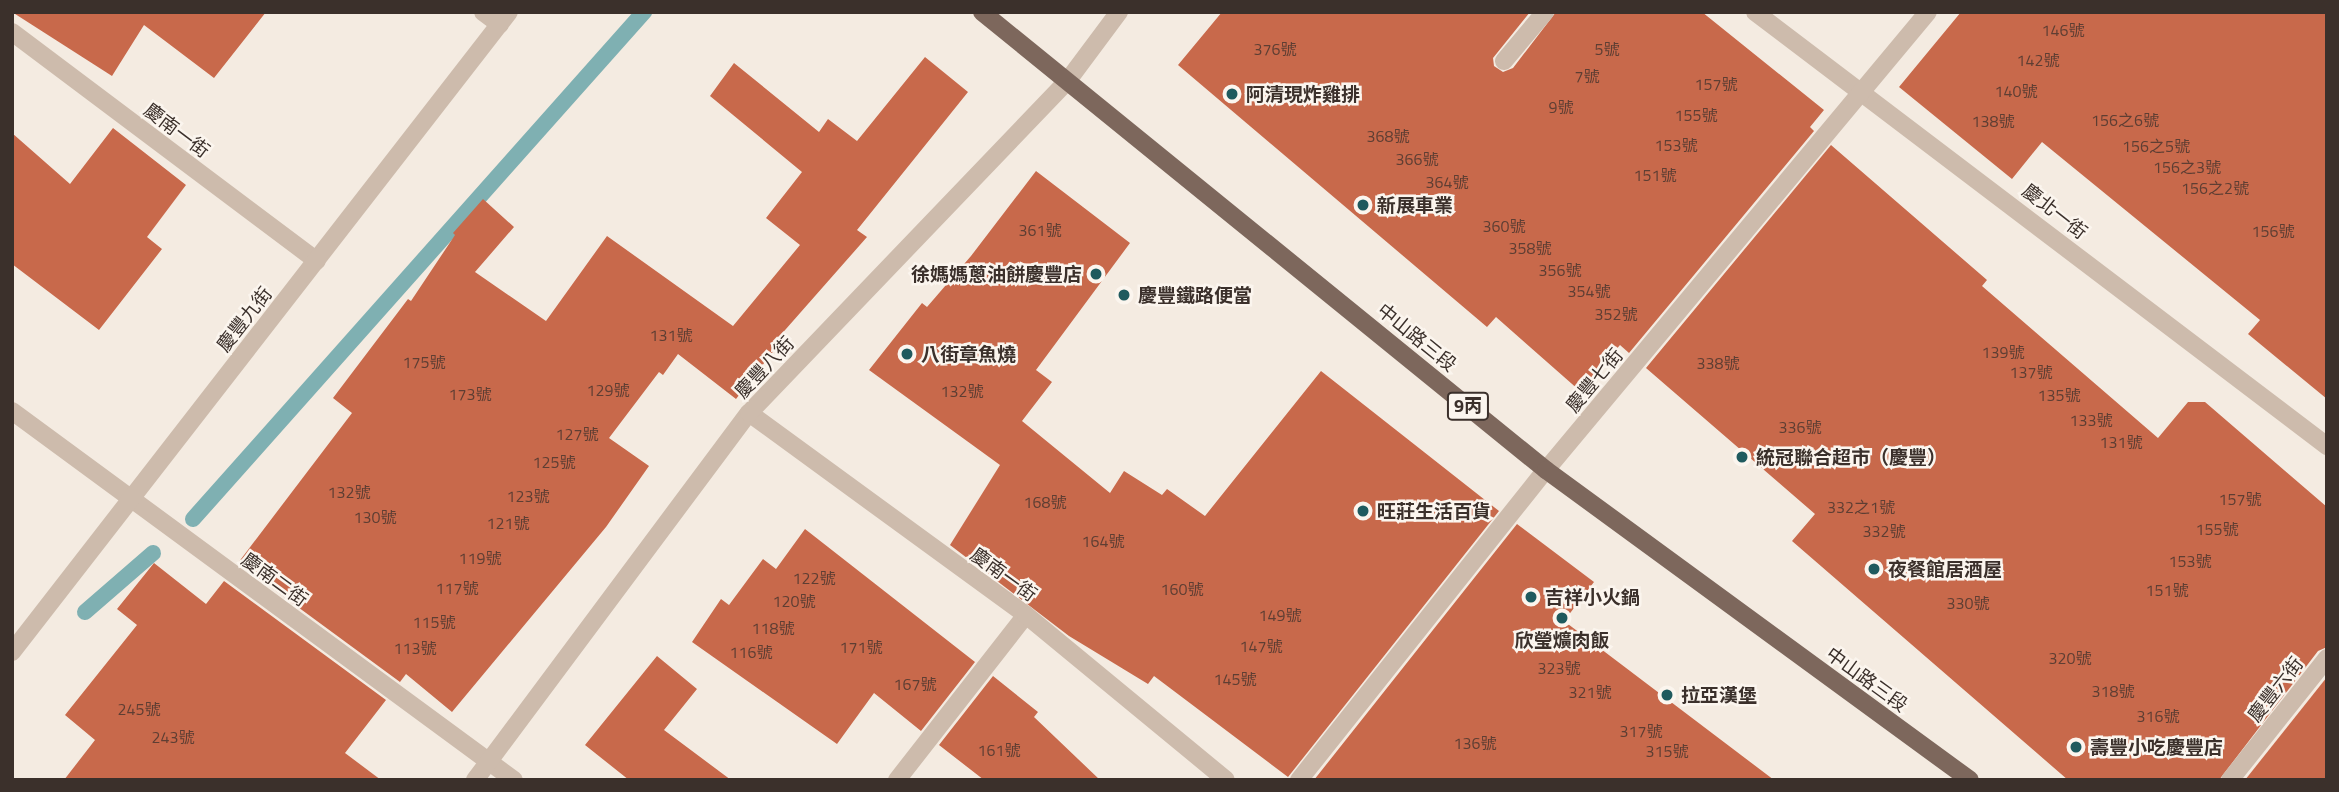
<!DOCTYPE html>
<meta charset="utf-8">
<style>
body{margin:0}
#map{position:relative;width:2339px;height:792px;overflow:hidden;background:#f4ebe1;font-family:"Titillium Web","Noto Sans TC",sans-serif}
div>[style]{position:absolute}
.stream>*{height:16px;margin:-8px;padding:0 8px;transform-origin:8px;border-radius:8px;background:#7fb0b2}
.building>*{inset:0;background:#c8694b}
.lane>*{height:18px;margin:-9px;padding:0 9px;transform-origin:9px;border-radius:9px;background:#cdbbac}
.street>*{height:18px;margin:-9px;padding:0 9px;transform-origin:9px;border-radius:9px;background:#cdbbac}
.primary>*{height:18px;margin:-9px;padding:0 9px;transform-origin:9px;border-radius:9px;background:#7d675c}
.dots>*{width:19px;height:19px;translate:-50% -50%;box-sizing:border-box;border:4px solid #fbf5ee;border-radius:50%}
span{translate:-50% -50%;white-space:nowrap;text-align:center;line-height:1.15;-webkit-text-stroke:5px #fbf5ee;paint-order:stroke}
.number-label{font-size:16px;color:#5e3e33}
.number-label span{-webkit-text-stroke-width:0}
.shield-label span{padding:2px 5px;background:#fbf5ee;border:2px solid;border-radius:5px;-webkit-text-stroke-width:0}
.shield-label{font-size:18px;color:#3b302b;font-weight:700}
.poi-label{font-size:19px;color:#3b302b;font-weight:700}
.left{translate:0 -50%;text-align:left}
.right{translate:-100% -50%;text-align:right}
.street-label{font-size:19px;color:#3b302b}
.frame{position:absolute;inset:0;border:14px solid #3b302b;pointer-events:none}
</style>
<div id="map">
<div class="stream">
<div style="left:193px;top:519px;width:679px;rotate:-48.35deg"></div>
<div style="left:85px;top:612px;width:90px;rotate:-40.9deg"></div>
</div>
<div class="building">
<div style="clip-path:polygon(12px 12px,266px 12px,214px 78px,144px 25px,112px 76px)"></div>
<div style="clip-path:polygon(1222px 12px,1530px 12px,1493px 58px,1494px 66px,1503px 72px,1513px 68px,1556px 12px,1702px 12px,1824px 110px,1810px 127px,1814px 131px,1629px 353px,1620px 345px,1580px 391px,1496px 317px,1487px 327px,1178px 65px)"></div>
<div style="clip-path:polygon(1961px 12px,2327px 12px,2327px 399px,2248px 334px,2260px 320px,2042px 142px,2012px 179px,1899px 87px)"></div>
<div style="clip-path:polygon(925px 57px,968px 92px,857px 230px,867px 237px,771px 346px,775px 349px,736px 399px,678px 354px,663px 375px,659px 372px,609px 438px,649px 466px,606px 527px,452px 712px,406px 674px,400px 682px,238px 563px,352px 413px,333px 398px,408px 299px,411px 301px,455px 235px,453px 233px,483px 199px,514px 227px,475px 272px,546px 321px,607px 236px,733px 326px,800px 245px,766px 218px,802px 172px,710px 96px,734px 63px,819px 132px,828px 119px,857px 141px)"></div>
<div style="clip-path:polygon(113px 128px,186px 185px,147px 237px,162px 249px,99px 330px,12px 264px,12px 133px,70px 184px)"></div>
<div style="clip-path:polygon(1831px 145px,1987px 280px,1982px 286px,2158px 438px,2188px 402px,2205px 402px,2327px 507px,2327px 647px,2318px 651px,2219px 780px,2068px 780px,1792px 541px,1815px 514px,1646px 368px)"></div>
<div style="clip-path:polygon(1036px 171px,1130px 243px,1036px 370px,1052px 382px,1022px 421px,1110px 493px,1124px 471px,1162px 495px,1167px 489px,1205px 516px,1321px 371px,1499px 511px,1288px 777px,1154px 676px,1148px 684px,1069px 636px,950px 545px,1000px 465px,869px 370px,922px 303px,927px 307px,971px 256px)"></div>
<div style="clip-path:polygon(1517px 524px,1594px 582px,1564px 621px,1774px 780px,1314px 780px)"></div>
<div style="clip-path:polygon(805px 529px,975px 662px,921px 731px,874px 693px,837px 744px,692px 642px,721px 599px,729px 605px,763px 559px,776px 569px)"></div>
<div style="clip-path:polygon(154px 563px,206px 604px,224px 581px,386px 700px,345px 753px,381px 780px,64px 780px,95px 740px,65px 715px,137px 625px,117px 609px)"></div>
<div style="clip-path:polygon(657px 656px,697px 689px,664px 730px,731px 780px,629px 780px,585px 745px)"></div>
<div style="clip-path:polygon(993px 676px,1038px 712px,1034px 717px,1100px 780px,984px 780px,939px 745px)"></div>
<div style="clip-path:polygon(2327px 677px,2327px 780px,2245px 780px)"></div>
</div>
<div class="lane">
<div style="left:483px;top:12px;width:21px;rotate:37deg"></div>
<div style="left:1504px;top:61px;width:64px;rotate:-50.1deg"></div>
<div style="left:897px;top:780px;width:209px;rotate:-52deg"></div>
</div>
<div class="street">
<div style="left:1755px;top:12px;width:718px;rotate:37.19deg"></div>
<div style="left:12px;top:32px;width:381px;rotate:36.9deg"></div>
<div style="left:12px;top:411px;width:623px;rotate:36.32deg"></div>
<div style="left:749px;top:413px;width:343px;rotate:36.1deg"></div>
<div style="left:1026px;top:615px;width:259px;rotate:39.5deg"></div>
<div style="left:12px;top:652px;width:810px;rotate:-52.17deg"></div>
<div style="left:475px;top:780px;width:458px;rotate:-53.3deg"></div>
<div style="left:749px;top:413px;width:463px;rotate:-46.2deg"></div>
<div style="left:1069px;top:79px;width:84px;rotate:-53.3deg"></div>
<div style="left:1299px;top:780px;width:396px;rotate:-51.5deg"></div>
<div style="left:1546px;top:470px;width:596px;rotate:-50.17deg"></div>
<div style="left:2230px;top:780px;width:156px;rotate:-51.5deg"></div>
</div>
<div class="primary">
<div style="left:982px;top:12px;width:727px;rotate:39.08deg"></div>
<div style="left:1546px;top:470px;width:525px;rotate:36.17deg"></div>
</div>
<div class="dots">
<div style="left:1232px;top:94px;background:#1f5a5e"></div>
<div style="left:1363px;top:205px;background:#1f5a5e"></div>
<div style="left:1096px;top:274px;background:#1f5a5e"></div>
<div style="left:1124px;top:295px;background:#1f5a5e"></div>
<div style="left:907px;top:354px;background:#1f5a5e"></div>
<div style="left:1742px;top:457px;background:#1f5a5e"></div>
<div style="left:1363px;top:511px;background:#1f5a5e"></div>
<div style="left:1874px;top:569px;background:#1f5a5e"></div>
<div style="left:1531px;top:597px;background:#1f5a5e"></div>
<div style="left:1562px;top:618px;background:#1f5a5e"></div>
<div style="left:1667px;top:695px;background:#1f5a5e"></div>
<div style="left:2076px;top:747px;background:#1f5a5e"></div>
</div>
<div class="number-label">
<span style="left:2063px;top:30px">146號</span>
<span style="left:1275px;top:49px">376號</span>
<span style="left:1607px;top:49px">5號</span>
<span style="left:2038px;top:60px">142號</span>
<span style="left:1587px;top:76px">7號</span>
<span style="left:1716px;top:84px">157號</span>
<span style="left:2016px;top:91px">140號</span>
<span style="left:1561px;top:107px">9號</span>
<span style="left:1696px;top:115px">155號</span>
<span style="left:2125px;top:120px">156之6號</span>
<span style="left:1993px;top:121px">138號</span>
<span style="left:1388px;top:136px">368號</span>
<span style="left:1676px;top:145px">153號</span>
<span style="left:2156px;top:146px">156之5號</span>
<span style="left:1417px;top:159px">366號</span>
<span style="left:2187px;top:167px">156之3號</span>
<span style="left:1655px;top:175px">151號</span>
<span style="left:1447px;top:182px">364號</span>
<span style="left:2215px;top:188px">156之2號</span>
<span style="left:1504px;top:226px">360號</span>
<span style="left:1040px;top:230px">361號</span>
<span style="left:2273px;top:231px">156號</span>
<span style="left:1530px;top:248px">358號</span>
<span style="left:1560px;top:270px">356號</span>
<span style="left:1589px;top:291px">354號</span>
<span style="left:1616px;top:314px">352號</span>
<span style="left:671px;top:335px">131號</span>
<span style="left:2003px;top:352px">139號</span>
<span style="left:424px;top:362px">175號</span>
<span style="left:1718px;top:363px">338號</span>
<span style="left:2031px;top:372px">137號</span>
<span style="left:608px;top:390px">129號</span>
<span style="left:962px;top:391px">132號</span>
<span style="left:470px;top:394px">173號</span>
<span style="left:2059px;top:395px">135號</span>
<span style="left:2091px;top:420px">133號</span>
<span style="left:1800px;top:427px">336號</span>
<span style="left:577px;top:434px">127號</span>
<span style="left:2121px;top:442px">131號</span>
<span style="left:554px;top:462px">125號</span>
<span style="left:349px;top:492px">132號</span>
<span style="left:528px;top:496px">123號</span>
<span style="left:2240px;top:499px">157號</span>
<span style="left:1045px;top:502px">168號</span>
<span style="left:1861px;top:507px">332之1號</span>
<span style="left:375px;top:517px">130號</span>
<span style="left:508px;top:523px">121號</span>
<span style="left:2217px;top:529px">155號</span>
<span style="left:1884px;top:531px">332號</span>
<span style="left:1103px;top:541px">164號</span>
<span style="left:480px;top:558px">119號</span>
<span style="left:2190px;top:561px">153號</span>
<span style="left:814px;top:578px">122號</span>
<span style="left:457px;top:588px">117號</span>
<span style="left:1182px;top:589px">160號</span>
<span style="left:2167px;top:590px">151號</span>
<span style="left:794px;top:601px">120號</span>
<span style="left:1968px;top:603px">330號</span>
<span style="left:1280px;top:615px">149號</span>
<span style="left:434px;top:622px">115號</span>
<span style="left:773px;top:628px">118號</span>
<span style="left:1261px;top:646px">147號</span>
<span style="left:861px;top:647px">171號</span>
<span style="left:415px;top:648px">113號</span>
<span style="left:751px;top:652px">116號</span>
<span style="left:2070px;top:658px">320號</span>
<span style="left:1559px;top:668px">323號</span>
<span style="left:1235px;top:679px">145號</span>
<span style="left:915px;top:684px">167號</span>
<span style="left:2113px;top:691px">318號</span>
<span style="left:1590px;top:692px">321號</span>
<span style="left:139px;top:709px">245號</span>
<span style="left:2158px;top:716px">316號</span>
<span style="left:1641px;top:731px">317號</span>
<span style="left:173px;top:737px">243號</span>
<span style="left:1475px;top:743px">136號</span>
<span style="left:999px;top:750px">161號</span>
<span style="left:1667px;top:751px">315號</span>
</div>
<div class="shield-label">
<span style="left:1468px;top:406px">9丙</span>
</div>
<div class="poi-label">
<span class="left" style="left:1246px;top:94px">阿清現炸雞排</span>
<span class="left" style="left:1377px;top:205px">新展車業</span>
<span class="right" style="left:1082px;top:274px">徐媽媽蔥油餅慶豐店</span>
<span class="left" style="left:1138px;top:295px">慶豐鐵路便當</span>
<span class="left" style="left:921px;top:354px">八街章魚燒</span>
<span class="left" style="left:1756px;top:457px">統冠聯合超市（慶豐）</span>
<span class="left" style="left:1377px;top:511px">旺莊生活百貨</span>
<span class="left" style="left:1888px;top:569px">夜餐館居酒屋</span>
<span class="left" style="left:1545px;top:597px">吉祥小火鍋</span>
<span style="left:1562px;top:640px">欣瑩爌肉飯</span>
<span class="left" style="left:1681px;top:695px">拉亞漢堡</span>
<span class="left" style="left:2090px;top:747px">壽豐小吃慶豐店</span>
</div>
<div class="street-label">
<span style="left:177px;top:130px;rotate:37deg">慶南一街</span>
<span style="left:2055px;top:211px;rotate:38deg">慶北一街</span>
<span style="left:244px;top:319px;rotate:-52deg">慶豐九街</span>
<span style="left:1417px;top:337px;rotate:39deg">中山路三段</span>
<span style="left:764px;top:367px;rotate:-47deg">慶豐八街</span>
<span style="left:1594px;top:380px;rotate:-50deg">慶豐七街</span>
<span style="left:1004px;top:574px;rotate:36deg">慶南一街</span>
<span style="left:275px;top:579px;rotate:36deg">慶南二街</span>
<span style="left:1867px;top:679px;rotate:36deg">中山路三段</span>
<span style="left:2275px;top:689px;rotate:-52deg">慶豐六街</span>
</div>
<div class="frame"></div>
</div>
